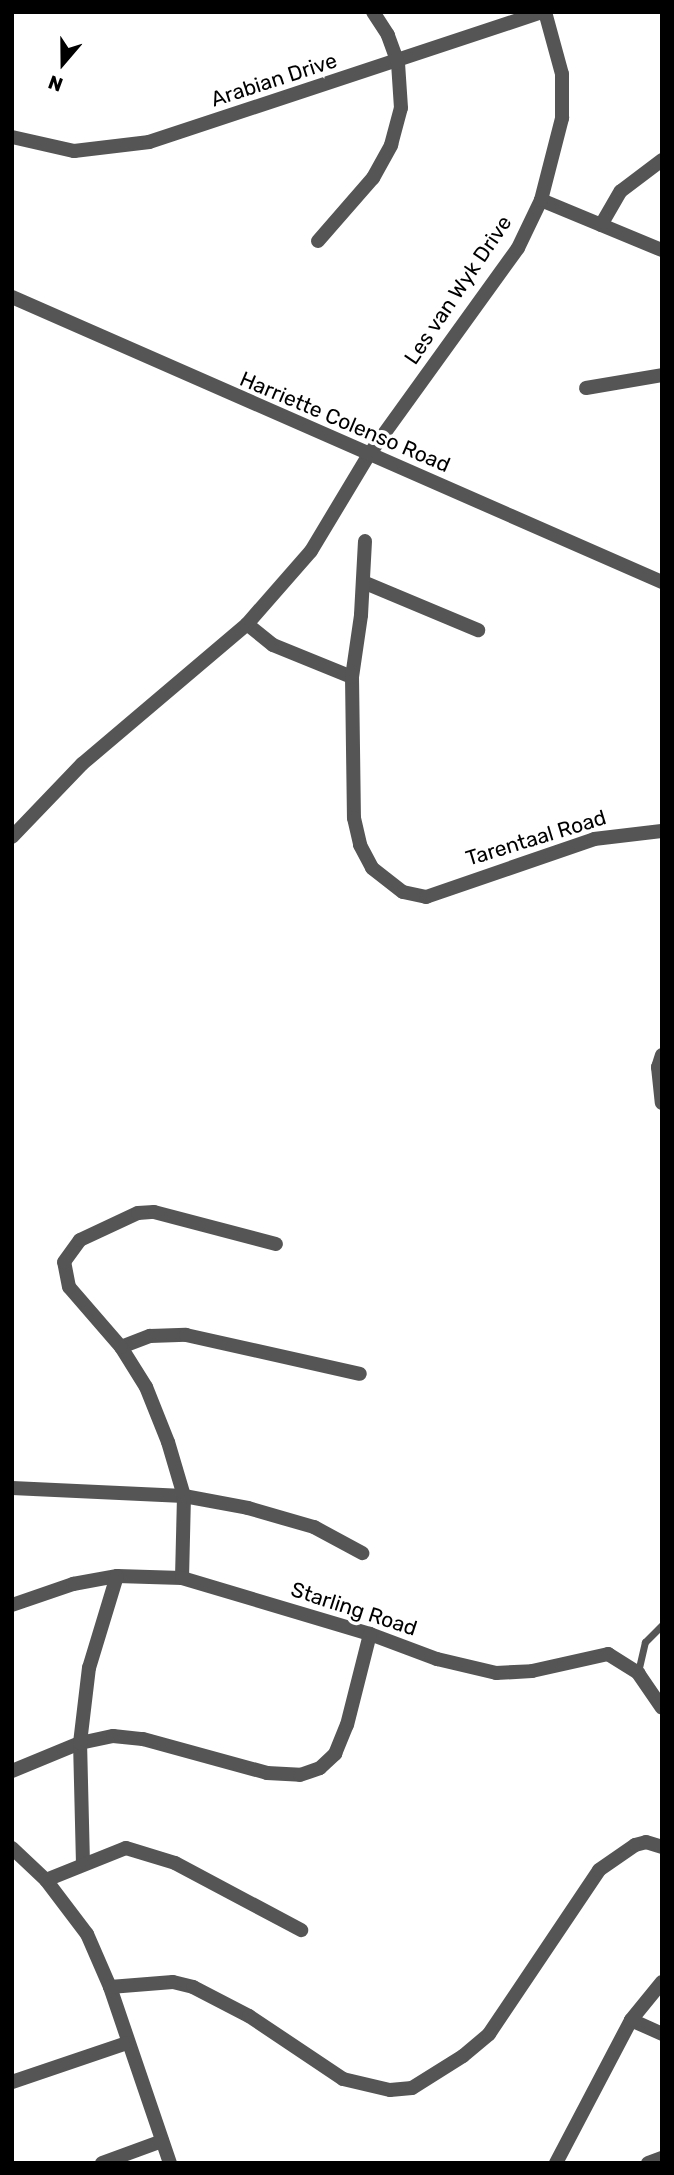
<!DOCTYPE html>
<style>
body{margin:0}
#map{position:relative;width:674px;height:2175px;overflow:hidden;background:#fff;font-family:Rubik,sans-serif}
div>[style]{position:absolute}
.service>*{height:7px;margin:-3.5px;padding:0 3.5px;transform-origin:3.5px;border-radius:3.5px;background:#555}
.minor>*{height:14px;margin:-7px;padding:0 7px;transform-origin:7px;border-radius:7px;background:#555}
.tertiary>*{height:14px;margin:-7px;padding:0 7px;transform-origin:7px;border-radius:7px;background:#555}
span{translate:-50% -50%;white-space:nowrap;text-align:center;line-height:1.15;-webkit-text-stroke:7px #fff;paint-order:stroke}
.street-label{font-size:21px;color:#000}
.frame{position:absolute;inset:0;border:14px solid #000;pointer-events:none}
.north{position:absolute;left:28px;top:28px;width:70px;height:70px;-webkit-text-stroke:5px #fff;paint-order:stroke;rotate:200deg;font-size:19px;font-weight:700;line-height:28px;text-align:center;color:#000}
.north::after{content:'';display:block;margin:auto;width:24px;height:32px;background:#000;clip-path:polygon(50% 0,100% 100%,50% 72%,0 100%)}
</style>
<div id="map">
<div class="service">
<div style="left:638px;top:1672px;width:31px;rotate:-77deg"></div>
<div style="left:645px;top:1642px;width:24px;rotate:-45deg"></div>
</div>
<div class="minor">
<div style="left:12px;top:137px;width:64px;rotate:12.7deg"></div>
<div style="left:74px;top:151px;width:76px;rotate:-6.8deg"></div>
<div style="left:149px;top:142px;width:415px;rotate:-18.3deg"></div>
<div style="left:541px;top:200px;width:131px;rotate:22.5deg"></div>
<div style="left:601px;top:225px;width:39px;rotate:-60deg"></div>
<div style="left:621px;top:191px;width:51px;rotate:-37.1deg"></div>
<div style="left:318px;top:241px;width:84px;rotate:-48.9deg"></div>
<div style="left:373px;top:178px;width:38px;rotate:-61deg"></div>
<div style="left:391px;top:145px;width:38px;rotate:-75deg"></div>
<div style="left:401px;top:108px;width:45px;rotate:-93.8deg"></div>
<div style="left:398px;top:63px;width:30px;rotate:-110deg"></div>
<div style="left:388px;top:35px;width:27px;rotate:-123deg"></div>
<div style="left:586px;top:388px;width:77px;rotate:-9.7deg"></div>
<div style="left:363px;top:582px;width:125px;rotate:22.7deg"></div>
<div style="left:247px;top:624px;width:33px;rotate:39deg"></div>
<div style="left:273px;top:645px;width:85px;rotate:22.1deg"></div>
<div style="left:352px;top:677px;width:141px;rotate:89.2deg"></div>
<div style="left:354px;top:818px;width:28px;rotate:77deg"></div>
<div style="left:360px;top:845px;width:26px;rotate:62deg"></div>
<div style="left:372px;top:868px;width:39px;rotate:38deg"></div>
<div style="left:403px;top:892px;width:24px;rotate:12deg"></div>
<div style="left:426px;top:897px;width:178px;rotate:-19deg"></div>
<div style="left:594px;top:839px;width:68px;rotate:-6.7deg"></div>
<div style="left:352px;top:677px;width:63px;rotate:-81.7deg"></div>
<div style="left:361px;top:615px;width:74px;rotate:-86.9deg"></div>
<div style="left:12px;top:837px;width:101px;rotate:-46.2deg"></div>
<div style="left:82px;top:764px;width:216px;rotate:-40.3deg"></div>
<div style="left:247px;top:624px;width:97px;rotate:-48.8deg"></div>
<div style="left:311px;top:551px;width:111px;rotate:-59deg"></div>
<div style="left:368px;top:456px;width:256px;rotate:-54.2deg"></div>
<div style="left:518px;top:248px;width:53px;rotate:-64.4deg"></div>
<div style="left:541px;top:200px;width:85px;rotate:-75.6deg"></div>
<div style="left:562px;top:118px;width:44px;rotate:-90deg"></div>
<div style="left:562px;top:74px;width:64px;rotate:-105.3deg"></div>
<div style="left:662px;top:1055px;width:13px;rotate:108deg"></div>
<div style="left:658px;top:1067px;width:36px;rotate:84deg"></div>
<div style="left:121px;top:1347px;width:31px;rotate:-21deg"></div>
<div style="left:150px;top:1336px;width:36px;rotate:-2deg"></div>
<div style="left:186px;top:1335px;width:178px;rotate:12.6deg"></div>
<div style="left:12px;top:1488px;width:172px;rotate:2.7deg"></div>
<div style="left:184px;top:1496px;width:65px;rotate:10.6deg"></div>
<div style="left:248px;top:1508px;width:69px;rotate:16.1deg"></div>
<div style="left:314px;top:1527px;width:55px;rotate:28.4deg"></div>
<div style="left:182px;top:1578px;width:82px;rotate:-88.6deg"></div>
<div style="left:184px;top:1496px;width:56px;rotate:-106.5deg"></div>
<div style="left:168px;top:1442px;width:59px;rotate:-111.8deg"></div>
<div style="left:146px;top:1387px;width:47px;rotate:-122deg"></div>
<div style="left:121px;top:1347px;width:79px;rotate:-130.9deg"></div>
<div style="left:69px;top:1287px;width:25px;rotate:-101deg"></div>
<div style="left:64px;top:1262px;width:27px;rotate:-54deg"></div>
<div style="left:80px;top:1240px;width:64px;rotate:-25deg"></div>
<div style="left:138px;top:1213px;width:16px;rotate:-4deg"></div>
<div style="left:154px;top:1212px;width:126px;rotate:14.7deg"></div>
<div style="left:12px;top:1605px;width:65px;rotate:-19deg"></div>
<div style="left:73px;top:1584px;width:45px;rotate:-10.3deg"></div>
<div style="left:117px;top:1576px;width:65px;rotate:1.8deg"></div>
<div style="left:182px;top:1578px;width:196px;rotate:16.6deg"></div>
<div style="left:370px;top:1634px;width:72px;rotate:20.5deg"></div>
<div style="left:437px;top:1659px;width:61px;rotate:13.3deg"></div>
<div style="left:496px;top:1673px;width:36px;rotate:-3deg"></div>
<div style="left:532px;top:1671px;width:78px;rotate:-12.6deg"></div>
<div style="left:608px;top:1654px;width:36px;rotate:32deg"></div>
<div style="left:638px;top:1673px;width:42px;rotate:55.6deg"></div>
<div style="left:12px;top:1771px;width:74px;rotate:-22.4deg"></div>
<div style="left:80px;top:1743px;width:34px;rotate:-12deg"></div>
<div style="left:113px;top:1736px;width:30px;rotate:6deg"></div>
<div style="left:143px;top:1739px;width:129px;rotate:15.3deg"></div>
<div style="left:267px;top:1773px;width:33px;rotate:3deg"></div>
<div style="left:300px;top:1775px;width:21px;rotate:-19deg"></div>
<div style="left:320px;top:1768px;width:21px;rotate:-43deg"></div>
<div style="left:335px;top:1754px;width:31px;rotate:-68deg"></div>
<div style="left:347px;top:1725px;width:94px;rotate:-75.8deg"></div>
<div style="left:12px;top:1848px;width:47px;rotate:43.3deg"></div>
<div style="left:46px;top:1880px;width:68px;rotate:52.8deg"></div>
<div style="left:87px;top:1934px;width:58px;rotate:66.5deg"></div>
<div style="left:110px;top:1987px;width:186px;rotate:71.2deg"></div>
<div style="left:83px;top:1864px;width:121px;rotate:-91.4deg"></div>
<div style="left:80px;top:1743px;width:76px;rotate:-83.2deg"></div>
<div style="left:89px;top:1668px;width:96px;rotate:-73.1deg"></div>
<div style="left:46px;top:1880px;width:86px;rotate:-21.8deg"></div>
<div style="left:126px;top:1848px;width:51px;rotate:17deg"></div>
<div style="left:175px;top:1863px;width:143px;rotate:28deg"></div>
<div style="left:110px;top:1987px;width:63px;rotate:-4.5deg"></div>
<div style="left:173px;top:1982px;width:21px;rotate:14deg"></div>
<div style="left:193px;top:1987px;width:63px;rotate:27.4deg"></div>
<div style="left:249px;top:2016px;width:113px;rotate:33.8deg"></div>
<div style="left:343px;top:2079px;width:48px;rotate:13.2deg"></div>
<div style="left:390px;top:2090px;width:22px;rotate:-5deg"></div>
<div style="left:412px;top:2088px;width:60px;rotate:-32.1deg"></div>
<div style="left:463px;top:2056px;width:34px;rotate:-40deg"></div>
<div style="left:489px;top:2034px;width:197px;rotate:-56.1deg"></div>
<div style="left:599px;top:1870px;width:44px;rotate:-34.8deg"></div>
<div style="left:635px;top:1845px;width:11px;rotate:-15deg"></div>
<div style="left:646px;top:1842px;width:17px;rotate:17deg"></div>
<div style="left:631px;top:2020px;width:34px;rotate:24deg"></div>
<div style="left:12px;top:2082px;width:121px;rotate:-18.7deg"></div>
<div style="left:102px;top:2163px;width:64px;rotate:-20.1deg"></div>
<div style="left:556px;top:2163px;width:161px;rotate:-62.3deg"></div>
<div style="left:631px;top:2020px;width:49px;rotate:-50.8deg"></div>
<div style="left:648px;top:2163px;width:15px;rotate:-20deg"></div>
</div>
<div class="tertiary">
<div style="left:12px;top:297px;width:710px;rotate:23.68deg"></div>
</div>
<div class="street-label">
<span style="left:274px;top:80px;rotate:-18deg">Arabian Drive</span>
<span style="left:458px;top:290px;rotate:-56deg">Les van Wyk Drive</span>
<span style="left:345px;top:422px;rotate:23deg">Harriette Colenso Road</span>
<span style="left:536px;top:838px;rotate:-17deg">Tarentaal Road</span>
<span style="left:354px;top:1609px;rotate:18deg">Starling Road</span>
</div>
<div class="frame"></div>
<div class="north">N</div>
</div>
